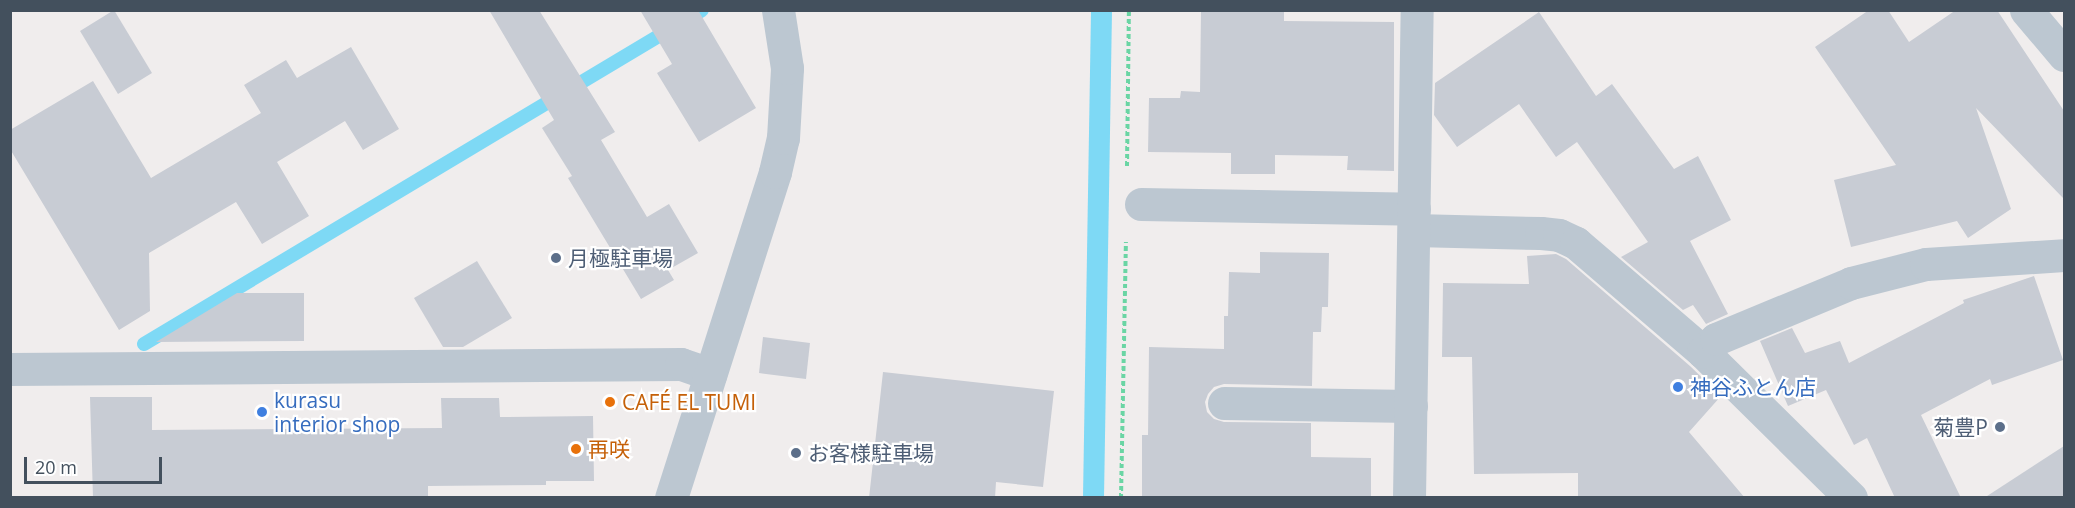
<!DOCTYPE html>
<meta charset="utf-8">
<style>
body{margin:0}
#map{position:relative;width:2075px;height:508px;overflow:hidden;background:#f0eded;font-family:"Open Sans","Noto Sans JP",sans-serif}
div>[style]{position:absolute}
.water>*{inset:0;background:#7ed9f5}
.stream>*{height:14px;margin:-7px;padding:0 7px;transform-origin:7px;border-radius:7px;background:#7ed9f5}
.building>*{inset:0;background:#c8ccd4}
.path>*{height:4px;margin-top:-2px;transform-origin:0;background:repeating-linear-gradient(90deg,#6ad5a4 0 4.5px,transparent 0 7.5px)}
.minor>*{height:33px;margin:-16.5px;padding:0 16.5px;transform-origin:16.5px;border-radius:16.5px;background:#bcc7d1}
.tertiary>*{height:33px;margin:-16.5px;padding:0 16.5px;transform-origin:16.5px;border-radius:16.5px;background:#bcc7d1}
.dots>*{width:16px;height:16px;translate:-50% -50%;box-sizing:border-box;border:3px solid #fff;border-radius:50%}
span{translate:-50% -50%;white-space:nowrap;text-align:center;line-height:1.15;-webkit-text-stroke:4.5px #fff;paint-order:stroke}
.service-label{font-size:21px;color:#4e5e75}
.left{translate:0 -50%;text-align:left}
.right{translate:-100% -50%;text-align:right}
.shop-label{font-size:21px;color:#366cbe}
.food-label{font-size:21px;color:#c56008}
.frame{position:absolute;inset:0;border:12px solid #43505d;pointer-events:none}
.scale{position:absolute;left:24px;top:457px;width:138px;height:27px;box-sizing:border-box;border:3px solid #43505d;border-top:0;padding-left:8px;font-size:18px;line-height:21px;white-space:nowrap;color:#43505d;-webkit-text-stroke:4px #fff;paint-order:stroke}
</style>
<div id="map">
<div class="water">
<div style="clip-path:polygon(1091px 11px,1112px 11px,1104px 498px,1083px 497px)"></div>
</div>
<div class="stream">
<div style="left:144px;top:344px;width:650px;rotate:-30.9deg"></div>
</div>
<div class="building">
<div style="clip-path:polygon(114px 10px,152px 73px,118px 94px,80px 31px)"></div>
<div style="clip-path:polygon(489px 10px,539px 10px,615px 132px,601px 140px,647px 217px,669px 204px,698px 253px,668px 270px,674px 280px,641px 299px,568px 178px,572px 176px,542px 128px,554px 120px)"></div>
<div style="clip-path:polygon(640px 10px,698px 10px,756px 108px,699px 142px,657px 73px,672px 64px)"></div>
<div style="clip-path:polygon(1201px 10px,1284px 10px,1284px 21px,1394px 22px,1394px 171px,1347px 170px,1348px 156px,1275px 155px,1275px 174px,1231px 174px,1231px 153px,1148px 152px,1149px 98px,1180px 98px,1181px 91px,1200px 92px)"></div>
<div style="clip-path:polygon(1869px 10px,1888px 10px,1909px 42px,1956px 10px,1997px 10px,2064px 111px,2064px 199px,1976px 108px,2011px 209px,1968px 238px,1957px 221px,1851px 247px,1834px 180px,1896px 165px,1815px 47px)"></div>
<div style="clip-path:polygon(1539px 12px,1596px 96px,1612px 84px,1674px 169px,1698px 156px,1731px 220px,1690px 241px,1728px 314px,1706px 324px,1693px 305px,1683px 310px,1621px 257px,1648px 242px,1577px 142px,1556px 157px,1519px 104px,1457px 147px,1434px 115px,1435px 83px)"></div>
<div style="clip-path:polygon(351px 47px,399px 129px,363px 150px,345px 121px,277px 162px,309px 216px,262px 244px,236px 202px,149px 253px,150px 311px,119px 330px,10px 149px,10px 130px,93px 81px,151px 178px,261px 113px,244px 85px,286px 60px,297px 78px)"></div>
<div style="clip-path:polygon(1260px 252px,1329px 253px,1328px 307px,1322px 307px,1321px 332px,1313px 332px,1312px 386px,1224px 384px,1214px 387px,1208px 394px,1205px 402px,1207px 412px,1214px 419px,1224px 422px,1311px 423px,1311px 457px,1371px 458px,1371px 498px,1142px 498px,1142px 435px,1148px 435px,1149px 347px,1224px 349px,1224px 316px,1228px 316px,1229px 272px,1260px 273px)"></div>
<div style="clip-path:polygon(1556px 254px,1566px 259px,1690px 366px,1721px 396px,1689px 432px,1745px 498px,1578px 498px,1578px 473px,1474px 474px,1472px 357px,1442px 357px,1443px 283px,1529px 284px,1527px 256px)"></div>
<div style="clip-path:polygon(477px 261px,512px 318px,463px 347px,443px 347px,414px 298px)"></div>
<div style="clip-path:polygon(2034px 276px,2063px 360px,1992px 385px,1990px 379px,1921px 415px,1961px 498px,1895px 498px,1867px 438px,1854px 445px,1826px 390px,1788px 406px,1760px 341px,1792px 328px,1805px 353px,1840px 341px,1849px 363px,1964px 303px,1963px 300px)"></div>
<div style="clip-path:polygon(237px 293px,304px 293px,304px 341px,156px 342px)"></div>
<div style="clip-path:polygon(763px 337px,810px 343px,806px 379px,759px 373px)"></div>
<div style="clip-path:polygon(883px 372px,1054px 391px,1043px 487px,996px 482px,995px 498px,869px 498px)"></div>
<div style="clip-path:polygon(90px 397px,152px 397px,152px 430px,442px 428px,441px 398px,499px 398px,500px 417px,593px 416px,594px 481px,546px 481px,546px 485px,428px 486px,428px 498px,93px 498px)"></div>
<div style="clip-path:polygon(2064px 446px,2064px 498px,1984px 498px)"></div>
</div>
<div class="path">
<div style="left:1127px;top:166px;width:156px;rotate:-89.3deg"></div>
<div style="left:1121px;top:498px;width:256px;rotate:-88.9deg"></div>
</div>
<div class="minor">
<div style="left:2026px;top:10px;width:59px;rotate:49.8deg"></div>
<div style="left:1141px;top:204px;width:273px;rotate:1deg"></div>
<div style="left:1414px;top:230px;width:127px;rotate:1.4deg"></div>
<div style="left:1541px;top:233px;width:18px;rotate:6deg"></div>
<div style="left:1559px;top:235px;width:19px;rotate:25deg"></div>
<div style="left:1576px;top:243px;width:167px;rotate:40.6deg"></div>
<div style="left:1703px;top:352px;width:208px;rotate:44.6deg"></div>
<div style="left:1703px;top:352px;width:18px;rotate:-45deg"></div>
<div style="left:1716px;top:339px;width:146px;rotate:-22.5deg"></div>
<div style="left:1851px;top:283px;width:77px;rotate:-14.2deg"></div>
<div style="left:1926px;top:264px;width:138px;rotate:-3.7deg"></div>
<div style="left:10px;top:369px;width:671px;rotate:-0.43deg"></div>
<div style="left:681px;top:364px;width:31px;rotate:19deg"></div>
<div style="left:1224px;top:403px;width:187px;rotate:0.9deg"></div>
<div style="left:1409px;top:498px;width:488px;rotate:-89.1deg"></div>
</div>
<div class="tertiary">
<div style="left:671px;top:498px;width:342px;rotate:-72.3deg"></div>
<div style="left:775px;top:172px;width:35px;rotate:-77deg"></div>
<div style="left:783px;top:138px;width:70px;rotate:-86.7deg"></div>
<div style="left:787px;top:68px;width:59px;rotate:-98.8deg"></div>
</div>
<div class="dots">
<div style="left:556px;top:258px;background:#5c6f8a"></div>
<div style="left:1678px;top:387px;background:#3f7fe0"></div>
<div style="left:610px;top:402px;background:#e8710a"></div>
<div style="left:262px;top:412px;background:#3f7fe0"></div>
<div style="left:2000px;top:427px;background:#5c6f8a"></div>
<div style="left:576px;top:449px;background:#e8710a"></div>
<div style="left:796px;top:453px;background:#5c6f8a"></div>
</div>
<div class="service-label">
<span class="left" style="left:568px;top:258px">月極駐車場</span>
<span class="right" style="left:1988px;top:427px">菊豊P</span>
<span class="left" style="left:808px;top:453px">お客様駐車場</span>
</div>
<div class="shop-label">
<span class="left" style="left:1690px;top:387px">神谷ふとん店</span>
<span class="left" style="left:274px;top:412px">kurasu<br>interior shop</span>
</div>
<div class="food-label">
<span class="left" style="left:622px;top:402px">CAFÉ EL TUMI</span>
<span class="left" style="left:588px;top:449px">再咲</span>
</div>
<div class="frame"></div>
<div class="scale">20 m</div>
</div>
